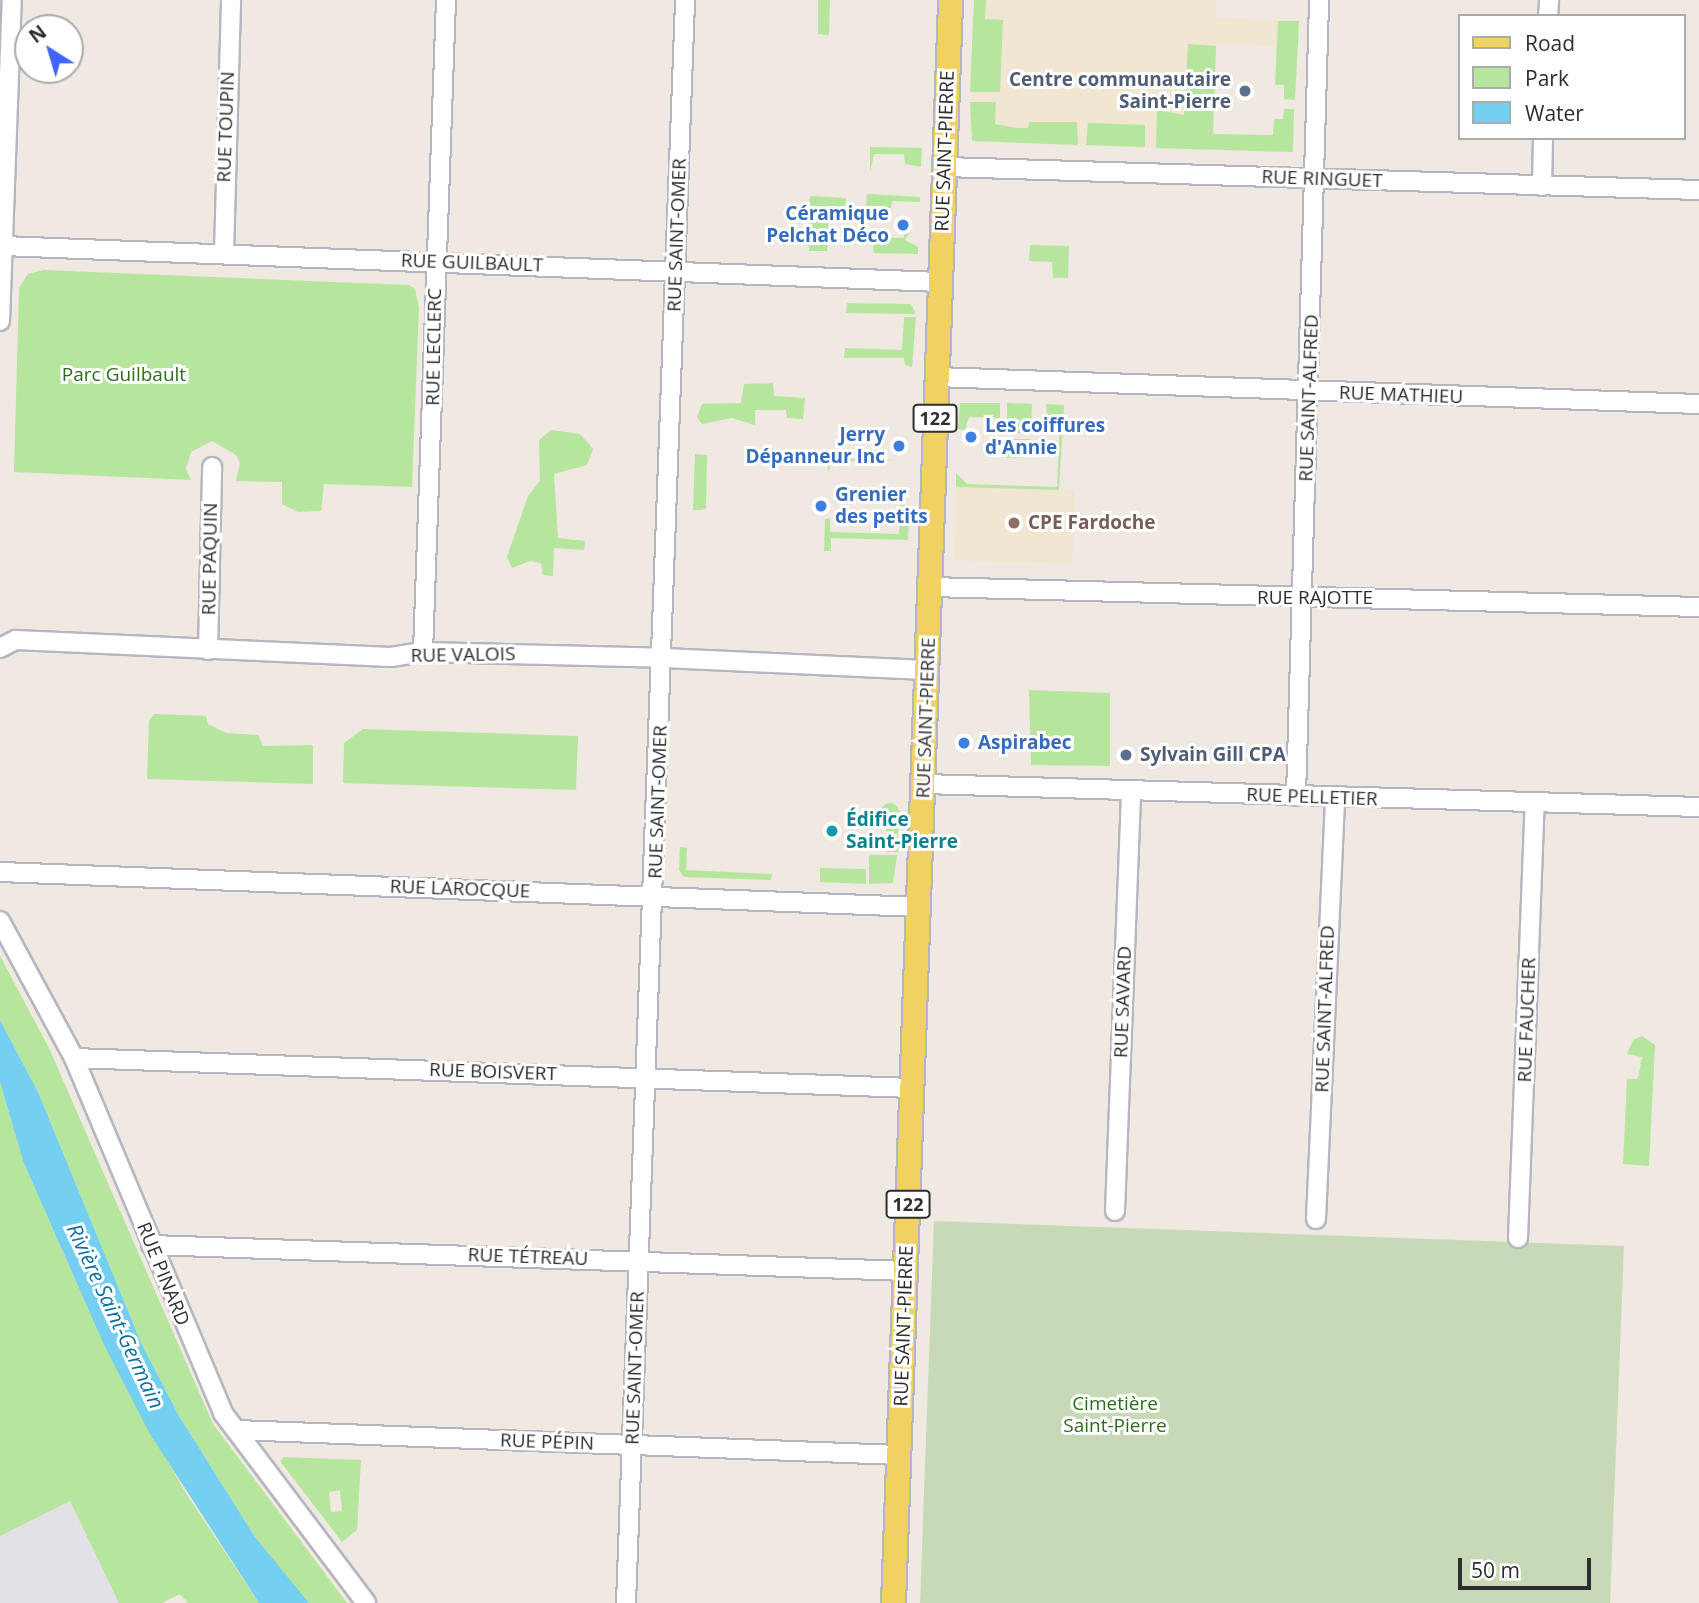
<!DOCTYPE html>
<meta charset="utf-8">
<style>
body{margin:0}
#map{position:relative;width:1699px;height:1603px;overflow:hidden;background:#efe9e1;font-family:"Open Sans",sans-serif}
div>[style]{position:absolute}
.industrial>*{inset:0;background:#e3e1e8}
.education>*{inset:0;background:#f0e6d1}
.green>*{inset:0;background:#b6e59e}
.round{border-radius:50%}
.cemetery>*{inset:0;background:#c8d9b8}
.water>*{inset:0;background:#75cff0}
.roads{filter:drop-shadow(2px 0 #b4b7c1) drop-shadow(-2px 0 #b4b7c1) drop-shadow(0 2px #b4b7c1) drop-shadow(0 -2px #b4b7c1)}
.minor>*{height:18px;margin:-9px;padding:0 9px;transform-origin:9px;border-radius:9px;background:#fff}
.major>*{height:23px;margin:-11.5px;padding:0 11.5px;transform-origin:11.5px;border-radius:11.5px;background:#f2d163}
.dots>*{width:19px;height:19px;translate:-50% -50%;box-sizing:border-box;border:4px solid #fff;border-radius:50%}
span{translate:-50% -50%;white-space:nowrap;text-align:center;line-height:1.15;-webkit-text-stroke:6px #fff;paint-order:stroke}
.shield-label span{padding:2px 5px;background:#fff;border:2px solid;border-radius:5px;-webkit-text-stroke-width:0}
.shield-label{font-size:18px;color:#2e2e2e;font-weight:700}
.service-label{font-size:19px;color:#4e5e75;font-weight:700}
.right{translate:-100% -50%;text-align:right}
.left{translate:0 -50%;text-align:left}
.street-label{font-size:19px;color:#2e2e2e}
.shop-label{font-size:19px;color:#366cbe;font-weight:700}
.park-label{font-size:19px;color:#2c6e1b}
.education-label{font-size:19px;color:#785e54;font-weight:700}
.culture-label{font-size:19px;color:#0d838f;font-weight:700}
.water-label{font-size:21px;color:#0d6fa3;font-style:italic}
.legend{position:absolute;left:1458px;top:14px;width:228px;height:126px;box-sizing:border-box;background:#fff;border:2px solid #ababab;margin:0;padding:9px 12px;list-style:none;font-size:21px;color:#2e2e2e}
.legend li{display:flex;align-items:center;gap:14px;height:35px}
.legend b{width:35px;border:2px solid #ababab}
.north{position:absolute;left:14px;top:14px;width:70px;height:70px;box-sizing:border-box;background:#fff;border:2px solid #ababab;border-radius:50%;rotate:323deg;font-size:19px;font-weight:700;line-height:28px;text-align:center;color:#2e2e2e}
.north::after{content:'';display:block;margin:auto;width:24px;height:32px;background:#4264fb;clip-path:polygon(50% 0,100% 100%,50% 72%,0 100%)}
.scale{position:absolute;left:1458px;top:1558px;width:133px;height:32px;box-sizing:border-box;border:4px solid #2e2e2e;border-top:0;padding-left:9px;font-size:21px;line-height:24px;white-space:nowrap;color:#2e2e2e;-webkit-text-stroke:5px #fff;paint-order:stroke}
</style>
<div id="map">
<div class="industrial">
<div style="clip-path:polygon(70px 1501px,146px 1603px,0 1603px,0 1536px)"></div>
</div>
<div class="education">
<div style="clip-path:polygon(974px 0,1216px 0,1216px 18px,1299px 21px,1276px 59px,1276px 45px,1216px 44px,1212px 150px,972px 141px)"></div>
<div style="clip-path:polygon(956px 487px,1075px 490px,1072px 564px,954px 560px)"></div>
</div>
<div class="green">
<div style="clip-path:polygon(818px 0,830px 0,829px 35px,818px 34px)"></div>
<div style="clip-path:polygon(974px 0,986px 0,985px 19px,1003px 20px,1000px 92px,970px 92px)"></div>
<div style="clip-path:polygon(1278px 21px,1299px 21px,1295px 100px,1284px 99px,1284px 85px,1275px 85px)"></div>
<div style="clip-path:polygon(1188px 44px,1216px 46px,1213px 134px,1273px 135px,1274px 119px,1283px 119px,1284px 109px,1294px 109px,1293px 152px,1156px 148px,1157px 110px,1184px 115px)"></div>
<div style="clip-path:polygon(970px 102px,996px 102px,995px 124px,1017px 128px,1028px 128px,1029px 122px,1077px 122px,1078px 145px,972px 141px)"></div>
<div style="clip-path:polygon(1088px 123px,1145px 125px,1145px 147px,1086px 145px)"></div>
<div style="clip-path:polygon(870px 147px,922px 148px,921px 167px,905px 164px,904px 154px,874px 154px,870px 172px)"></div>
<div style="clip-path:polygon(867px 194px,920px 197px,920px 202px,892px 201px,891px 208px,866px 207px)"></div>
<div style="clip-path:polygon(810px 196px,846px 198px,845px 207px,829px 207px,827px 251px,809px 251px)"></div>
<div style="clip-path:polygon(905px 230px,911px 230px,905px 240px,918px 247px,918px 254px,873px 253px,874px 237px,904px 238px)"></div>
<div style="clip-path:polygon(1030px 245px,1069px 246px,1068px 278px,1053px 278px,1052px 262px,1029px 261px)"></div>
<div style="clip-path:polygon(44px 270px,409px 285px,415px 289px,419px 308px,412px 487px,324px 484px,321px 511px,298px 512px,282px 504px,282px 482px,236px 481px,240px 463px,236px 455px,212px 441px,191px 452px,186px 469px,191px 480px,14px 472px,19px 288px,28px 274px)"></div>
<div style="clip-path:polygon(847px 303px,911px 304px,916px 314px,846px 313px)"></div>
<div style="clip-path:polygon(904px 317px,916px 317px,912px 367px,905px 365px,904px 358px,844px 358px,845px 348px,902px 350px)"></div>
<div style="clip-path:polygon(773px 383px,774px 396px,805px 398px,803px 419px,787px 418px,786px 410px,755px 410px,755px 425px,732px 418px,702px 424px,697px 417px,702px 404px,741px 403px,744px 384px)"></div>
<div style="clip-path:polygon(960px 403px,1000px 403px,1000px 418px,969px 417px,965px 430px,958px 429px)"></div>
<div style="clip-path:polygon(1007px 403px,1032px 404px,1031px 434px,1007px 432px)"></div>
<div style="clip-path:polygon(1046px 404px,1064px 405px,1059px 490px,956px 487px,956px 473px,967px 484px,1057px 487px,1060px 424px,1047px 414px)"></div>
<div style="clip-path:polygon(551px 430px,580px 434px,593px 449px,587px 465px,554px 474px,558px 538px,585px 541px,584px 550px,554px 548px,553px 576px,543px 575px,541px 563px,530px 561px,512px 568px,507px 557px,528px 496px,540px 481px,539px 440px)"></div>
<div style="clip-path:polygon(1007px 439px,1031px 439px,1031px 453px,1027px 457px,1006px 458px)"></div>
<div style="clip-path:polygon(828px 449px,833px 449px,834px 458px,902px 460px,831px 461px,828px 473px)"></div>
<div style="clip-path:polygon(695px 454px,707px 455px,706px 508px,702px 510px,693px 510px)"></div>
<div style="clip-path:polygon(900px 505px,910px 505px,908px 540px,831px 538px,831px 551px,824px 551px,825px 519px,830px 519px,830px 532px,899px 534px)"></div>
<div style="clip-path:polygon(1029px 690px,1110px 693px,1110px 766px,1031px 765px)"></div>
<div style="clip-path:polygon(154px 714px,206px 716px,208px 724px,226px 733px,258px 735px,263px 746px,313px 745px,313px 784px,147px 779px,149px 721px)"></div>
<div style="clip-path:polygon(363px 729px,578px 736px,576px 790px,343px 783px,344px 743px)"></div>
<div class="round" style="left:881px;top:803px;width:18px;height:18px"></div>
<div style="clip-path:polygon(886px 824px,898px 825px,898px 852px,885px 852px)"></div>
<div style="clip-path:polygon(881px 825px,883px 847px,865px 851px,866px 839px,881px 839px)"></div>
<div style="clip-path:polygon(680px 847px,687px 848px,686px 870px,772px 874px,771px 880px,684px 877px,679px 870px)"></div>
<div style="clip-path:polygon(869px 855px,897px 855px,893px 883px,869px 884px)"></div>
<div style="clip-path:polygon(820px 868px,866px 869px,866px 884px,820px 882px)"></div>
<div style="clip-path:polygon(0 956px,49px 1048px,213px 1424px,347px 1603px,309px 1603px,300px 1594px,255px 1537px,179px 1416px,142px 1345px,38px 1092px,0 1020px)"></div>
<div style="clip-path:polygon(1642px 1036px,1655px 1045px,1649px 1166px,1623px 1164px,1627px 1079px,1638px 1079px,1642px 1057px,1627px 1054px,1633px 1040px)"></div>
<div style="clip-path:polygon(0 1082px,23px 1161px,104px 1345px,185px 1492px,259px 1603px,188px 1603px,180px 1594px,162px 1603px,119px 1603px,70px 1501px,0 1536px)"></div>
<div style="clip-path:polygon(evenodd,284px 1457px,361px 1460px,357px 1530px,342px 1542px,280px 1461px,284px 1457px,340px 1490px,342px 1511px,331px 1512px,329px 1492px,340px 1490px)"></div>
</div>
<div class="cemetery">
<div style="clip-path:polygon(934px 1221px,1624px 1246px,1610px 1603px,920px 1603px)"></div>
</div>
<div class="water">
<div style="clip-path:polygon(0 1020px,38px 1092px,142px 1345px,179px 1416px,255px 1537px,309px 1603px,259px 1603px,150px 1434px,104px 1345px,23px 1161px,0 1082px)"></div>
</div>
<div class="roads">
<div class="minor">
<div style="left:1548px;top:16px;width:16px;rotate:-86deg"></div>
<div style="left:945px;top:167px;width:754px;rotate:1.75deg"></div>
<div style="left:1542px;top:186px;width:48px;rotate:-88.8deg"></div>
<div style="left:3px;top:246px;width:939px;rotate:2.2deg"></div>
<div style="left:224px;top:253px;width:253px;rotate:-88.4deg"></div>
<div style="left:0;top:321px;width:321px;rotate:-87.9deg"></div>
<div style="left:936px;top:377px;width:763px;rotate:2.03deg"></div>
<div style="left:930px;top:587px;width:769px;rotate:1.49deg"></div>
<div style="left:0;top:648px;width:18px;rotate:-27deg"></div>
<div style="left:16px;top:640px;width:375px;rotate:2.6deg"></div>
<div style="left:391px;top:657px;width:32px;rotate:-9deg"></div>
<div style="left:423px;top:652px;width:239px;rotate:1.4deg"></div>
<div style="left:662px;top:658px;width:266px;rotate:2.6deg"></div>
<div style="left:208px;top:650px;width:183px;rotate:-88.7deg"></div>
<div style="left:423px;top:652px;width:652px;rotate:-87.98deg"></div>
<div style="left:924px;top:784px;width:775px;rotate:1.7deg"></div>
<div style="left:1296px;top:796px;width:796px;rotate:-88.34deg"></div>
<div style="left:0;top:872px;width:921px;rotate:2.18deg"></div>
<div style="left:0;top:921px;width:156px;rotate:61.6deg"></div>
<div style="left:74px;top:1058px;width:385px;rotate:67.2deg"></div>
<div style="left:223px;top:1413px;width:238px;rotate:53deg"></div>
<div style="left:74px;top:1058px;width:840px;rotate:2.05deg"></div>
<div style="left:1115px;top:1211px;width:419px;rotate:-87.8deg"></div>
<div style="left:1316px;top:1219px;width:421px;rotate:-87.4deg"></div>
<div style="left:1518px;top:1238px;width:435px;rotate:-87.8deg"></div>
<div style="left:151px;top:1245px;width:755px;rotate:1.97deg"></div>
<div style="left:236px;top:1430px;width:663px;rotate:2.16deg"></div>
<div style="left:626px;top:1603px;width:1604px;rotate:-87.89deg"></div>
</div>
<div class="major">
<div style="left:893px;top:1603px;width:1604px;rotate:-87.96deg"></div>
</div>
</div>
<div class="dots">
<div style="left:1245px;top:91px;background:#5c6f8a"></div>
<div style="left:903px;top:225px;background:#3f7fe0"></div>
<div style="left:971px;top:437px;background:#3f7fe0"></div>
<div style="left:899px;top:446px;background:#3f7fe0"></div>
<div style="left:821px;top:506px;background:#3f7fe0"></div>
<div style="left:1014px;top:523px;background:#8d6e63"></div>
<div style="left:964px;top:743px;background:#3f7fe0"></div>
<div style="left:1126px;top:755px;background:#5c6f8a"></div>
<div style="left:832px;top:831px;background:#0f9aa8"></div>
</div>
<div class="shield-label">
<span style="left:935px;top:418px">122</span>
<span style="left:908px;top:1204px">122</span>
</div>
<div class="service-label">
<span class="right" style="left:1231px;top:91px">Centre communautaire<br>Saint-Pierre</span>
<span class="left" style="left:1140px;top:755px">Sylvain Gill CPA</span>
</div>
<div class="street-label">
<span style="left:226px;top:127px;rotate:-88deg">RUE TOUPIN</span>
<span style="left:945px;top:151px;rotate:-88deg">RUE SAINT-PIERRE</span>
<span style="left:1322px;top:179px;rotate:2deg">RUE RINGUET</span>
<span style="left:677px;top:235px;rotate:-88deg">RUE SAINT-OMER</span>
<span style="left:472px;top:263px;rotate:2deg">RUE GUILBAULT</span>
<span style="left:434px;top:347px;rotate:-89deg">RUE LECLERC</span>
<span style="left:1401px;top:395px;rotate:2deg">RUE MATHIEU</span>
<span style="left:1309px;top:398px;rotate:-88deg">RUE SAINT-ALFRED</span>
<span style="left:210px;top:559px;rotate:-89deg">RUE PAQUIN</span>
<span style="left:1315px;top:598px">RUE RAJOTTE</span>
<span style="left:463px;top:655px;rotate:-1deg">RUE VALOIS</span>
<span style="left:926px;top:718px;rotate:-88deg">RUE SAINT-PIERRE</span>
<span style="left:1312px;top:797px;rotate:2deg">RUE PELLETIER</span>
<span style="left:658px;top:802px;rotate:-88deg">RUE SAINT-OMER</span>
<span style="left:460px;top:889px;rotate:2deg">RUE LAROCQUE</span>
<span style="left:1123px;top:1002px;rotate:-88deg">RUE SAVARD</span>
<span style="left:1325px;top:1009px;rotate:-88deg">RUE SAINT-ALFRED</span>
<span style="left:1527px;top:1020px;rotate:-88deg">RUE FAUCHER</span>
<span style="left:493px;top:1072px;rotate:2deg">RUE BOISVERT</span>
<span style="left:528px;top:1257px;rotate:2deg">RUE TÉTREAU</span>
<span style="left:163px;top:1274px;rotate:68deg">RUE PINARD</span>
<span style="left:904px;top:1326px;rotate:-88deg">RUE SAINT-PIERRE</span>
<span style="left:635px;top:1368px;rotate:-88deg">RUE SAINT-OMER</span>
<span style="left:547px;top:1442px;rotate:2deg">RUE PÉPIN</span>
</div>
<div class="shop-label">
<span class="right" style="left:889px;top:225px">Céramique<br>Pelchat Déco</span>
<span class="left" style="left:985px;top:437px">Les coiffures<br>d'Annie</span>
<span class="right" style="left:885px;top:446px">Jerry<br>Dépanneur Inc</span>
<span class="left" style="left:835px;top:506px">Grenier<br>des petits</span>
<span class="left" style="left:978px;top:743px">Aspirabec</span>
</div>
<div class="park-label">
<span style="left:124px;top:375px">Parc Guilbault</span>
<span style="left:1115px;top:1415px">Cimetière<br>Saint-Pierre</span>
</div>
<div class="education-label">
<span class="left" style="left:1028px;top:523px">CPE Fardoche</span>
</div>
<div class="culture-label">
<span class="left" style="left:846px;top:831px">Édifice<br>Saint-Pierre</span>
</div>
<div class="water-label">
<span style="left:116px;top:1316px;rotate:65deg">Rivière Saint-Germain</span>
</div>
<ul class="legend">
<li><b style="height:9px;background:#f2d163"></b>Road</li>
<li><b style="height:19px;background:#b6e59e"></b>Park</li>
<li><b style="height:19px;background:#75cff0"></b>Water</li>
</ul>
<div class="north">N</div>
<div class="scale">50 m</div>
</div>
